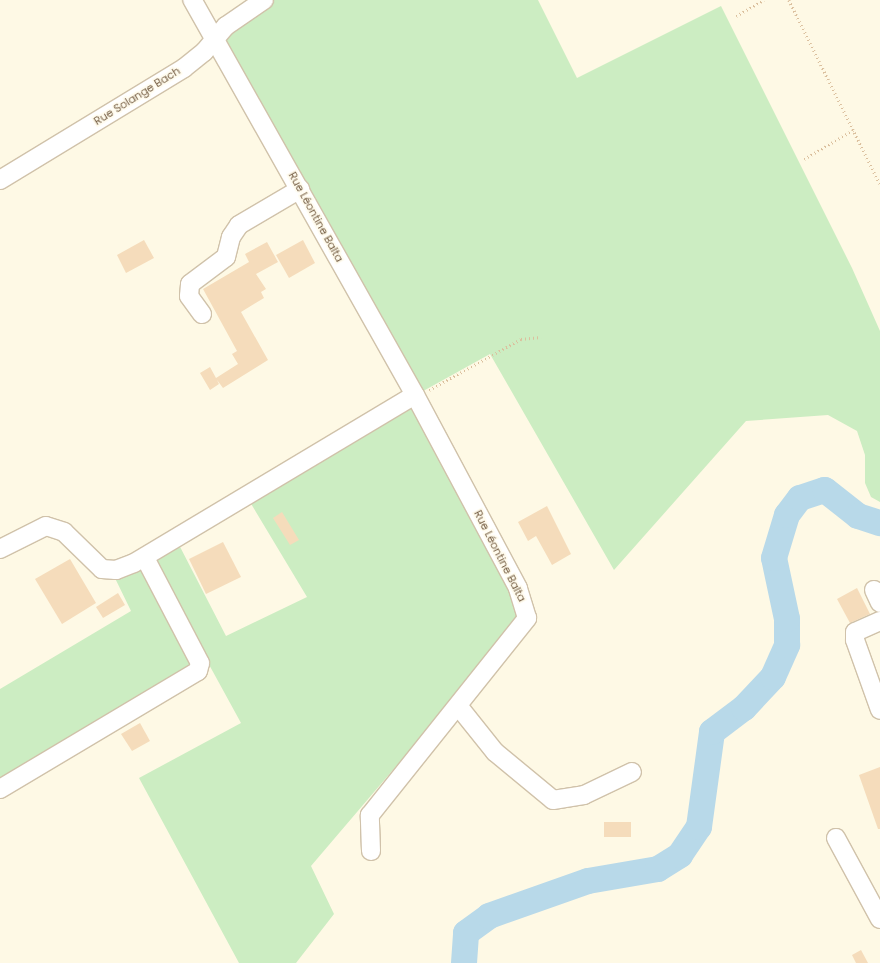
<!DOCTYPE html>
<meta charset="utf-8">
<style>
body{margin:0}
#map{position:relative;width:880px;height:963px;overflow:hidden;background:#fef9e5;font-family:Poppins,sans-serif}
div>[style]{position:absolute}
.green>*{inset:0;background:#ccedc2}
.river>*{height:26px;margin:-13px;padding:0 13px;transform-origin:13px;border-radius:13px;background:#b8d9e9}
.building>*{inset:0;background:#f5dcbb}
.path>*{height:2.5px;margin-top:-1.25px;transform-origin:0;background:repeating-linear-gradient(90deg,#dbc09e 0 1px,transparent 0 4px)}
.roads{filter:drop-shadow(1px 0 #d0c2aa) drop-shadow(-1px 0 #d0c2aa) drop-shadow(0 1px #d0c2aa) drop-shadow(0 -1px #d0c2aa)}
.minor>*{height:18px;margin:-9px;padding:0 9px;transform-origin:9px;border-radius:9px;background:#fff}
span{translate:-50% -50%;white-space:nowrap;text-align:center;line-height:1.15;-webkit-text-stroke:3.5px #fffbed;paint-order:stroke}
.street-label{font-size:11px;color:#796248}
</style>
<div id="map">
<div class="green">
<div style="clip-path:polygon(264px 0,538px 0,577px 78px,721px 6px,852px 268px,880px 331px,880px 502px,871px 497px,865px 483px,865px 455px,857px 431px,828px 415px,746px 421px,614px 570px,490px 354px,416px 395px,518px 588px,519px 622px,311px 866px,334px 914px,296px 963px,239px 963px,139px 778px,241px 723px,149px 555px,176px 539px,226px 636px,307px 597px,247px 497px,415px 395px,216px 39px)"></div>
<div style="clip-path:polygon(145px 558px,200px 663px,0 789px,0 689px,131px 611px,113px 574px)"></div>
</div>
<div class="river">
<div style="left:464px;top:963px;width:30px;rotate:-86deg"></div>
<div style="left:466px;top:933px;width:29px;rotate:-36deg"></div>
<div style="left:489px;top:916px;width:105px;rotate:-19.5deg"></div>
<div style="left:588px;top:881px;width:71px;rotate:-9.7deg"></div>
<div style="left:658px;top:869px;width:26px;rotate:-32deg"></div>
<div style="left:680px;top:855px;width:34px;rotate:-56deg"></div>
<div style="left:699px;top:827px;width:96px;rotate:-82.2deg"></div>
<div style="left:712px;top:732px;width:40px;rotate:-37deg"></div>
<div style="left:744px;top:708px;width:42px;rotate:-46.9deg"></div>
<div style="left:773px;top:677px;width:35px;rotate:-66deg"></div>
<div style="left:787px;top:645px;width:26px;rotate:-90deg"></div>
<div style="left:787px;top:619px;width:62px;rotate:-102deg"></div>
<div style="left:774px;top:558px;width:45px;rotate:-73.2deg"></div>
<div style="left:787px;top:515px;width:21px;rotate:-53deg"></div>
<div style="left:800px;top:498px;width:26px;rotate:-18deg"></div>
<div style="left:825px;top:490px;width:42px;rotate:38.2deg"></div>
<div style="left:858px;top:516px;width:23px;rotate:18deg"></div>
</div>
<div class="building">
<div style="clip-path:polygon(144px 240px,154px 258px,126px 273px,117px 255px)"></div>
<div style="clip-path:polygon(303px 240px,315px 263px,289px 278px,276px 255px)"></div>
<div style="clip-path:polygon(267px 242px,278px 262px,256px 274px,266px 289px,261px 292px,264px 298px,241px 312px,268px 360px,223px 388px,217px 380px,219px 384px,210px 390px,200px 373px,210px 367px,216px 378px,238px 364px,232px 354px,237px 351px,203px 289px,249px 262px,245px 254px)"></div>
<div style="clip-path:polygon(547px 506px,571px 554px,552px 565px,536px 536px,528px 541px,518px 522px)"></div>
<div style="clip-path:polygon(282px 512px,299px 540px,290px 545px,273px 518px)"></div>
<div style="clip-path:polygon(223px 542px,241px 577px,206px 594px,189px 559px)"></div>
<div style="clip-path:polygon(70px 559px,96px 603px,62px 624px,35px 579px)"></div>
<div style="clip-path:polygon(857px 588px,870px 614px,850px 623px,837px 599px)"></div>
<div style="clip-path:polygon(118px 593px,125px 605px,103px 618px,96px 607px)"></div>
<div style="clip-path:polygon(140px 723px,150px 741px,132px 751px,121px 734px)"></div>
<div style="clip-path:polygon(880px 767px,880px 829px,878px 829px,859px 775px)"></div>
<div style="clip-path:polygon(604px 822px,631px 822px,631px 837px,604px 837px)"></div>
<div style="clip-path:polygon(861px 950px,868px 963px,856px 963px,852px 955px)"></div>
</div>
<div class="path">
<div style="left:789px;top:0;width:205px;rotate:63.7deg"></div>
<div style="left:736px;top:16px;width:32px;rotate:-30deg"></div>
<div style="left:804px;top:159px;width:57px;rotate:-30.6deg"></div>
<div style="left:429px;top:390px;width:105px;rotate:-29deg"></div>
<div style="left:521px;top:339px;width:20px;rotate:-6deg"></div>
</div>
<div class="roads">
<div class="minor">
<div style="left:0;top:180px;width:215px;rotate:-31.3deg"></div>
<div style="left:184px;top:68px;width:26px;rotate:-39deg"></div>
<div style="left:204px;top:52px;width:34px;rotate:-50deg"></div>
<div style="left:226px;top:26px;width:46px;rotate:-34.4deg"></div>
<div style="left:202px;top:314px;width:22px;rotate:-126deg"></div>
<div style="left:189px;top:296px;width:12px;rotate:-85deg"></div>
<div style="left:190px;top:284px;width:45px;rotate:-36.9deg"></div>
<div style="left:226px;top:257px;width:21px;rotate:-76deg"></div>
<div style="left:231px;top:237px;width:14px;rotate:-56deg"></div>
<div style="left:239px;top:225px;width:71px;rotate:-30.5deg"></div>
<div style="left:0;top:549px;width:51px;rotate:-26.6deg"></div>
<div style="left:46px;top:526px;width:19px;rotate:18deg"></div>
<div style="left:64px;top:532px;width:53px;rotate:44.2deg"></div>
<div style="left:102px;top:569px;width:14px;rotate:4deg"></div>
<div style="left:116px;top:570px;width:19px;rotate:-21deg"></div>
<div style="left:134px;top:563px;width:327px;rotate:-30.9deg"></div>
<div style="left:415px;top:395px;width:454px;rotate:-119.4deg"></div>
<div style="left:874px;top:590px;width:14px;rotate:65deg"></div>
<div style="left:880px;top:621px;width:27px;rotate:156deg"></div>
<div style="left:855px;top:632px;width:8px;rotate:90deg"></div>
<div style="left:855px;top:640px;width:74px;rotate:70.3deg"></div>
<div style="left:459px;top:707px;width:58px;rotate:51.3deg"></div>
<div style="left:495px;top:752px;width:75px;rotate:39.6deg"></div>
<div style="left:553px;top:800px;width:31px;rotate:-9deg"></div>
<div style="left:584px;top:795px;width:53px;rotate:-25.6deg"></div>
<div style="left:0;top:789px;width:230px;rotate:-30.8deg"></div>
<div style="left:198px;top:671px;width:8px;rotate:-76deg"></div>
<div style="left:200px;top:663px;width:119px;rotate:-117.6deg"></div>
<div style="left:836px;top:838px;width:92px;rotate:61.5deg"></div>
<div style="left:371px;top:851px;width:36px;rotate:-92deg"></div>
<div style="left:370px;top:815px;width:252px;rotate:-51.4deg"></div>
<div style="left:527px;top:618px;width:31px;rotate:-107deg"></div>
<div style="left:518px;top:588px;width:219px;rotate:-118.1deg"></div>
</div>
</div>
<div class="street-label">
<span style="left:137px;top:96px;rotate:-32deg">Rue Solange Bach</span>
<span style="left:316px;top:217px;rotate:61deg">Rue Léontine Balta</span>
<span style="left:500px;top:556px;rotate:63deg">Rue Léontine Balta</span>
</div>
</div>
